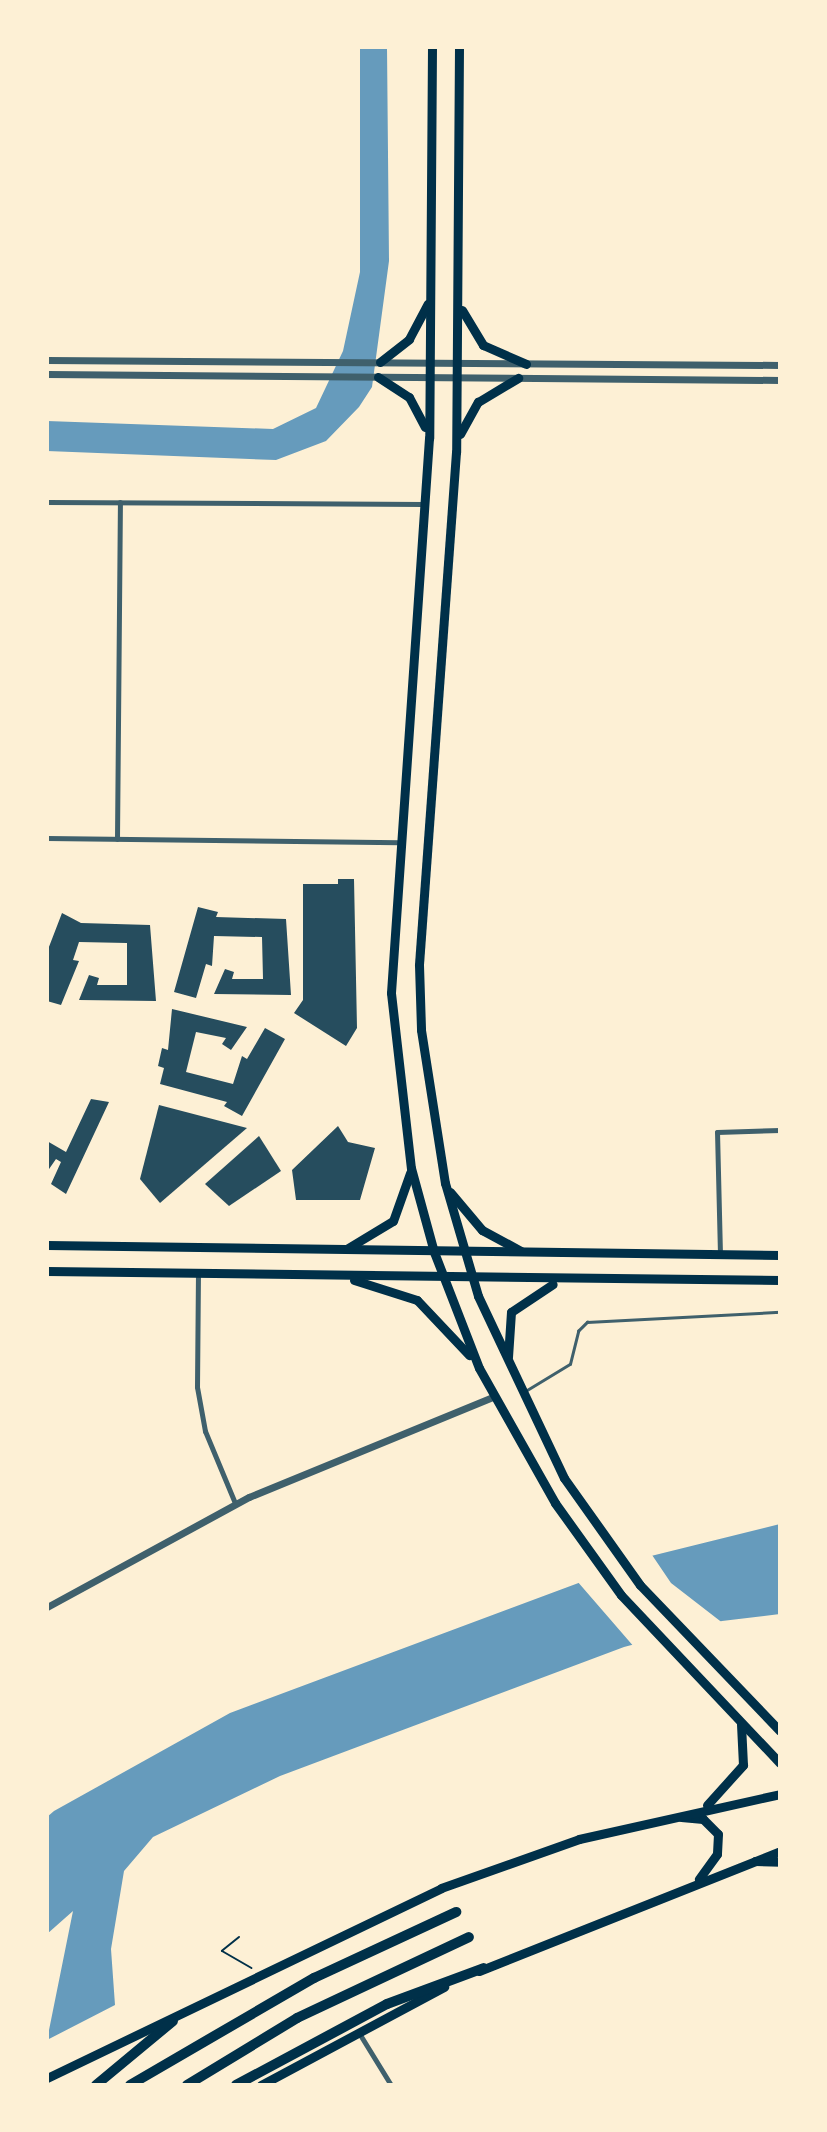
<!DOCTYPE html>
<style>
body{margin:0}
#map{position:relative;width:827px;height:2132px;overflow:hidden;background:#fdf0d5;font-family:"Nunito Sans",sans-serif}
div>[style]{position:absolute}
.water>*{inset:0;background:#669bbc}
.pier>*{inset:0;background:#fdf0d5}
.building>*{inset:0;background:#264d5e}
.path>*{height:2px;margin:-1px;padding:0 1px;transform-origin:1px;border-radius:1px;background:#003049}
.service>*{height:2.5px;margin:-1.25px;padding:0 1.25px;transform-origin:1.25px;border-radius:1.25px;background:#3f606c}
.minor>*{height:5px;margin:-2.5px;padding:0 2.5px;transform-origin:2.5px;border-radius:2.5px;background:#3f606c}
.tertiary>*{height:7px;margin:-3.5px;padding:0 3.5px;transform-origin:3.5px;border-radius:3.5px;background:#3f606c}
.primary>*{height:9px;margin:-4.5px;padding:0 4.5px;transform-origin:4.5px;border-radius:4.5px;background:#003049}
.trunk>*{height:10px;margin:-5px;padding:0 5px;transform-origin:5px;border-radius:5px;background:#003049}
span{translate:-50% -50%;white-space:nowrap;text-align:center;line-height:1.15;-webkit-text-stroke:7px #fdf0d5;paint-order:stroke}
.frame{position:absolute;inset:0;border:49px solid #fdf0d5;pointer-events:none}
</style>
<div id="map">
<div class="water">
<div style="clip-path:polygon(360px 47px,387px 47px,389px 261px,372px 387px,359px 407px,326px 441px,276px 460px,47px 451px,47px 421px,273px 429px,316px 408px,343px 351px,360px 272px)"></div>
<div style="clip-path:polygon(780px 1524px,780px 1614px,722px 1621px,624px 1647px,280px 1776px,153px 1837px,124px 1871px,111px 1949px,115px 2005px,47px 2040px,73px 1911px,47px 1934px,47px 1817px,54px 1811px,230px 1713px,651px 1556px)"></div>
</div>
<div class="pier">
<div style="clip-path:polygon(650px 1552px,671px 1583px,724px 1624px,635px 1648px,577px 1581px)"></div>
</div>
<div class="building">
<div style="clip-path:polygon(338px 879px,354px 879px,357px 1028px,346px 1046px,294px 1013px,303px 1000px,303px 884px,338px 884px)"></div>
<div style="clip-path:polygon(198px 907px,218px 912px,216px 917px,286px 919px,291px 995px,214px 994px,225px 969px,234px 972px,232px 979px,263px 979px,262px 937px,214px 936px,212px 966px,206px 964px,196px 998px,174px 992px)"></div>
<div style="clip-path:polygon(62px 913px,81px 923px,150px 925px,156px 1001px,79px 1000px,89px 975px,99px 978px,97px 985px,127px 985px,127px 943px,79px 942px,73px 960px,79px 961px,61px 1005px,47px 1001px,47px 952px)"></div>
<div style="clip-path:polygon(172px 1009px,247px 1027px,231px 1050px,222px 1044px,226px 1038px,196px 1032px,186px 1072px,233px 1084px,242px 1056px,247px 1059px,265px 1028px,285px 1039px,242px 1116px,224px 1106px,227px 1102px,160px 1084px,164px 1068px,158px 1066px,162px 1048px,168px 1050px)"></div>
<div style="clip-path:polygon(91px 1099px,109px 1102px,66px 1194px,51px 1184px,61px 1162px,56px 1159px,47px 1172px,47px 1141px,66px 1152px)"></div>
<div style="clip-path:polygon(159px 1105px,247px 1128px,160px 1203px,140px 1179px)"></div>
<div style="clip-path:polygon(338px 1126px,348px 1142px,375px 1148px,360px 1200px,296px 1200px,292px 1170px)"></div>
<div style="clip-path:polygon(259px 1136px,281px 1171px,229px 1206px,205px 1184px)"></div>
</div>
<div class="path">
<div style="left:239px;top:1937px;width:22px;rotate:141deg"></div>
<div style="left:222px;top:1951px;width:34px;rotate:30deg"></div>
</div>
<div class="service">
<div style="left:527px;top:1390px;width:50px;rotate:-31.2deg"></div>
<div style="left:570px;top:1364px;width:34px;rotate:-76deg"></div>
<div style="left:578px;top:1331px;width:13px;rotate:-45deg"></div>
<div style="left:587px;top:1322px;width:193px;rotate:-3deg"></div>
</div>
<div class="minor">
<div style="left:47px;top:502px;width:377px;rotate:0.3deg"></div>
<div style="left:47px;top:838px;width:352px;rotate:0.7deg"></div>
<div style="left:117px;top:839px;width:337px;rotate:-89.5deg"></div>
<div style="left:720px;top:1254px;width:122px;rotate:-91.4deg"></div>
<div style="left:717px;top:1132px;width:63px;rotate:-1.8deg"></div>
<div style="left:198px;top:1272px;width:115px;rotate:90.5deg"></div>
<div style="left:197px;top:1387px;width:45px;rotate:79.7deg"></div>
<div style="left:205px;top:1431px;width:78px;rotate:67.4deg"></div>
<div style="left:359px;top:2033px;width:61px;rotate:58.4deg"></div>
</div>
<div class="tertiary">
<div style="left:47px;top:360px;width:733px;rotate:0.39deg"></div>
<div style="left:47px;top:374px;width:733px;rotate:0.47deg"></div>
<div style="left:47px;top:1607px;width:230px;rotate:-28.6deg"></div>
<div style="left:249px;top:1497px;width:264px;rotate:-22.3deg"></div>
</div>
<div class="primary">
<div style="left:432px;top:47px;width:391px;rotate:90.4deg"></div>
<div style="left:429px;top:438px;width:556px;rotate:93.92deg"></div>
<div style="left:391px;top:993px;width:176px;rotate:83.5deg"></div>
<div style="left:411px;top:1168px;width:87px;rotate:74.7deg"></div>
<div style="left:434px;top:1252px;width:124px;rotate:68.8deg"></div>
<div style="left:479px;top:1368px;width:155px;rotate:60.6deg"></div>
<div style="left:555px;top:1503px;width:113px;rotate:54.3deg"></div>
<div style="left:621px;top:1595px;width:231px;rotate:46.6deg"></div>
<div style="left:459px;top:47px;width:405px;rotate:90.4deg"></div>
<div style="left:456px;top:452px;width:514px;rotate:94.13deg"></div>
<div style="left:419px;top:965px;width:65px;rotate:88.2deg"></div>
<div style="left:421px;top:1030px;width:155px;rotate:81.1deg"></div>
<div style="left:445px;top:1183px;width:118px;rotate:73.7deg"></div>
<div style="left:478px;top:1296px;width:201px;rotate:64.7deg"></div>
<div style="left:564px;top:1478px;width:131px;rotate:54.6deg"></div>
<div style="left:640px;top:1585px;width:202px;rotate:46.2deg"></div>
<div style="left:462px;top:310px;width:41px;rotate:59deg"></div>
<div style="left:483px;top:345px;width:47px;rotate:23.8deg"></div>
<div style="left:380px;top:362px;width:37px;rotate:-38deg"></div>
<div style="left:409px;top:339px;width:40px;rotate:-62deg"></div>
<div style="left:378px;top:377px;width:37px;rotate:33deg"></div>
<div style="left:409px;top:397px;width:34px;rotate:62deg"></div>
<div style="left:460px;top:434px;width:37px;rotate:-61deg"></div>
<div style="left:478px;top:402px;width:47px;rotate:-31deg"></div>
<div style="left:450px;top:1192px;width:50px;rotate:49.9deg"></div>
<div style="left:482px;top:1230px;width:44px;rotate:28.3deg"></div>
<div style="left:47px;top:1245px;width:733px;rotate:0.78deg"></div>
<div style="left:348px;top:1248px;width:52px;rotate:-31deg"></div>
<div style="left:393px;top:1221px;width:51px;rotate:-70.5deg"></div>
<div style="left:47px;top:1271px;width:733px;rotate:0.7deg"></div>
<div style="left:354px;top:1280px;width:66px;rotate:17.6deg"></div>
<div style="left:417px;top:1300px;width:76px;rotate:46.6deg"></div>
<div style="left:508px;top:1357px;width:45px;rotate:-86.2deg"></div>
<div style="left:511px;top:1312px;width:50px;rotate:-33.7deg"></div>
<div style="left:707px;top:1805px;width:54px;rotate:-48deg"></div>
<div style="left:743px;top:1765px;width:41px;rotate:-92.8deg"></div>
<div style="left:681px;top:1817px;width:22px;rotate:5deg"></div>
<div style="left:703px;top:1819px;width:21px;rotate:45deg"></div>
<div style="left:718px;top:1834px;width:20px;rotate:93deg"></div>
<div style="left:717px;top:1854px;width:31px;rotate:126deg"></div>
<div style="left:755px;top:1861px;width:25px;rotate:2deg"></div>
<div style="left:479px;top:1971px;width:324px;rotate:-21.7deg"></div>
<div style="left:47px;top:2078px;width:437px;rotate:-25.7deg"></div>
<div style="left:441px;top:1888px;width:146px;rotate:-19.5deg"></div>
<div style="left:579px;top:1839px;width:206px;rotate:-12.6deg"></div>
<div style="left:261px;top:2085px;width:208px;rotate:-28.2deg"></div>
</div>
<div class="trunk">
<div style="left:96px;top:2085px;width:100px;rotate:-39.7deg"></div>
<div style="left:130px;top:2085px;width:213px;rotate:-30.2deg"></div>
<div style="left:314px;top:1978px;width:157px;rotate:-24.9deg"></div>
<div style="left:187px;top:2085px;width:129px;rotate:-31.3deg"></div>
<div style="left:297px;top:2018px;width:190px;rotate:-25.2deg"></div>
<div style="left:236px;top:2085px;width:171px;rotate:-28.2deg"></div>
<div style="left:387px;top:2004px;width:103px;rotate:-20.4deg"></div>
</div>
<div class="frame"></div>
</div>
